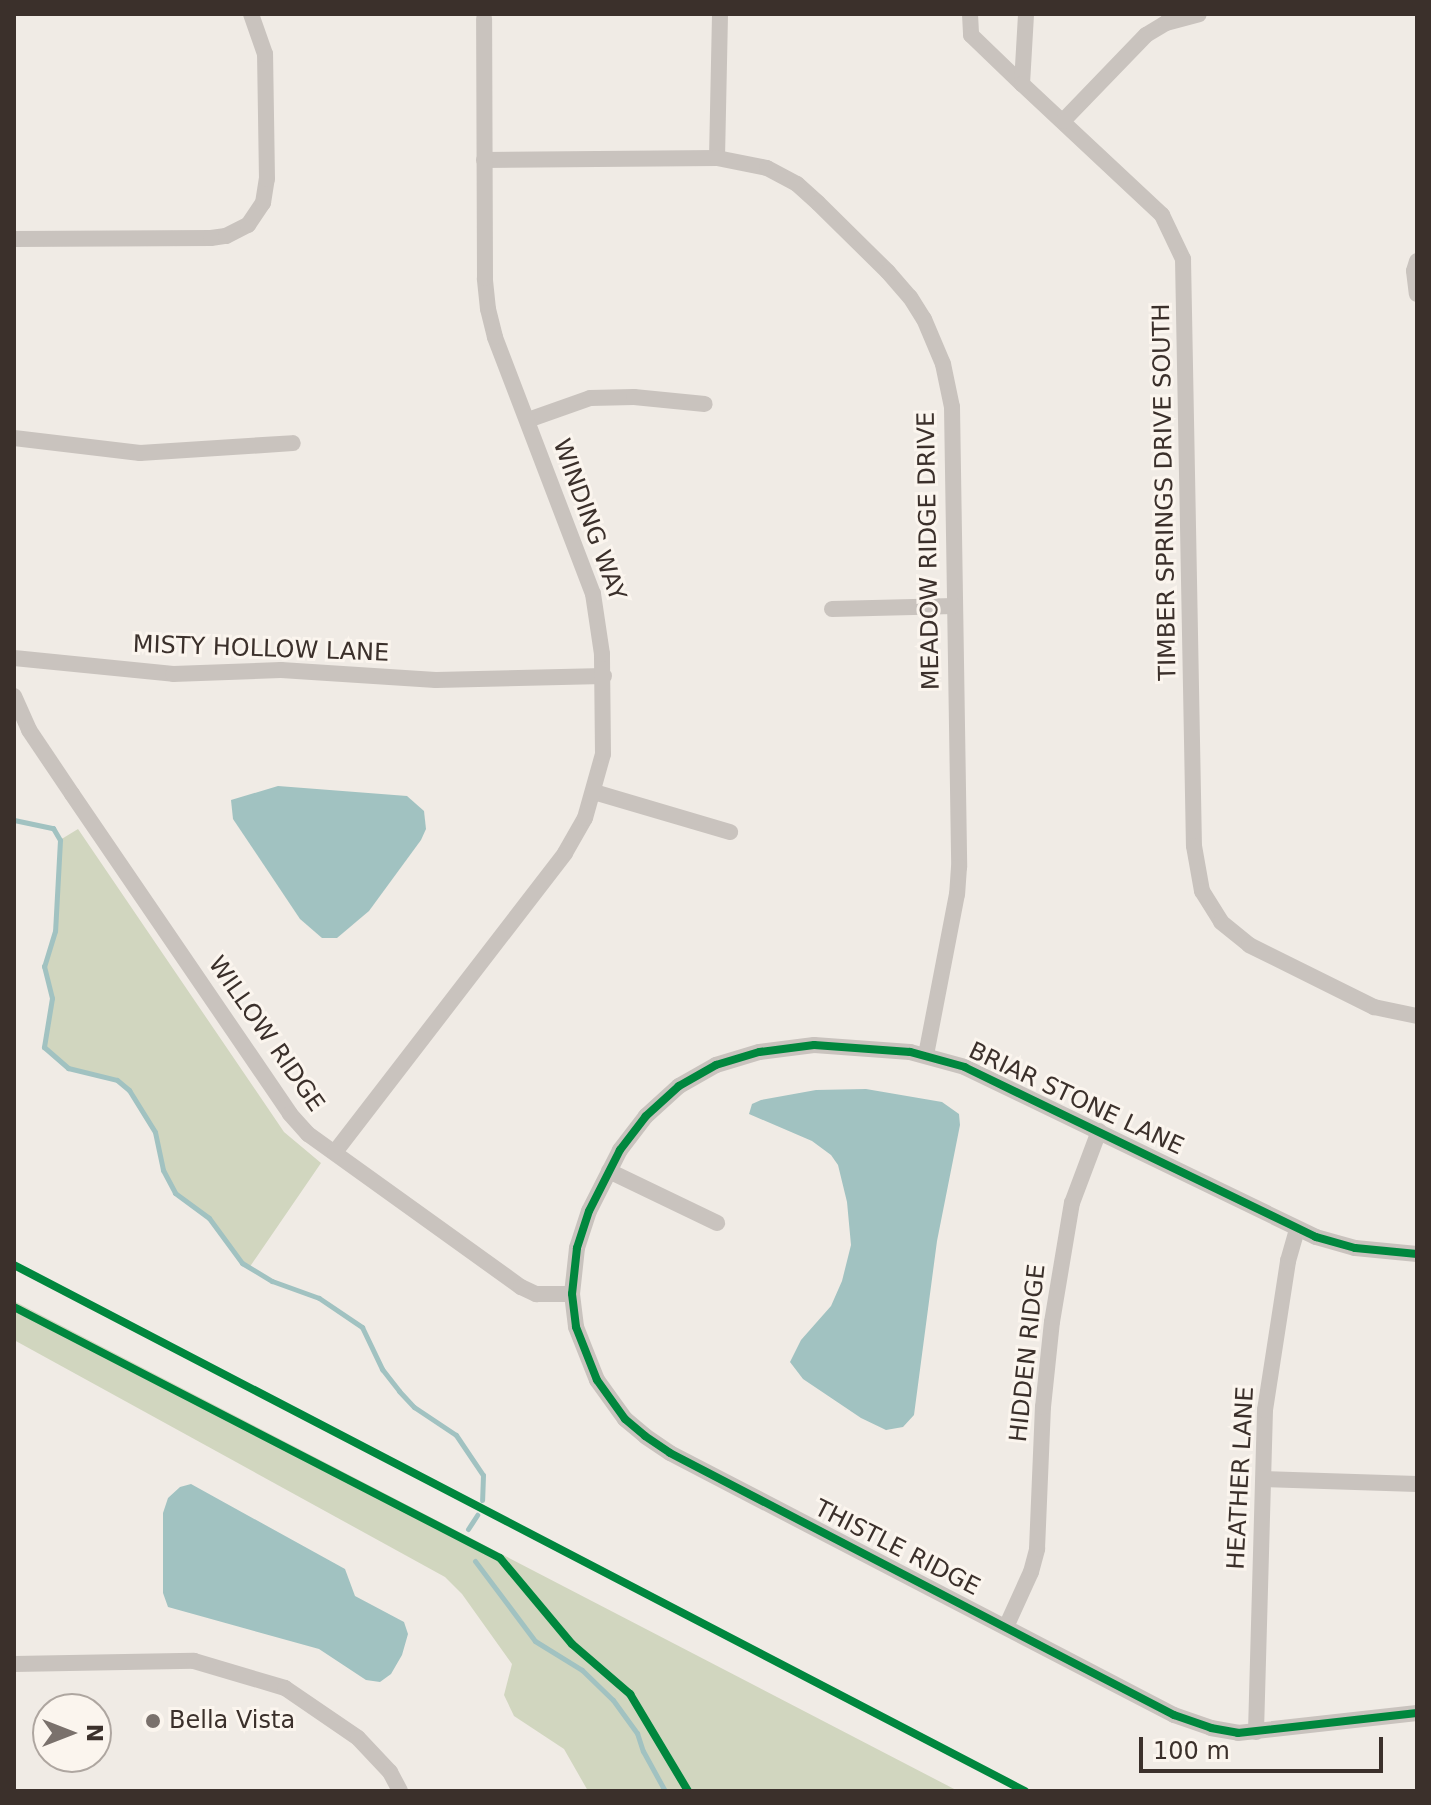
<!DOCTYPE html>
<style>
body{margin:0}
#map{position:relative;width:1431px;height:1805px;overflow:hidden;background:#f0ebe5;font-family:"DejaVu Sans",sans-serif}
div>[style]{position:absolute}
.green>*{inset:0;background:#d1d6bf}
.water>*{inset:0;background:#a1c2c1}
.stream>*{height:5px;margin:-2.5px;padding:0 2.5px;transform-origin:2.5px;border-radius:2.5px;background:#a1c2c1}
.minor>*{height:16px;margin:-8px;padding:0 8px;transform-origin:8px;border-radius:8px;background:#c9c3be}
.cycleway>*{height:8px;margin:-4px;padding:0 4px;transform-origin:4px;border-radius:4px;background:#00873e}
.dots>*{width:22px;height:22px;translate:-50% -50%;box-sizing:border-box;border:4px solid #fbf5ee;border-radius:50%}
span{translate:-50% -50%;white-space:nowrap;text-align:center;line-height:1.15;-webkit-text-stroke:6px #fbf5ee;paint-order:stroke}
.street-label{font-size:24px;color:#3b302b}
.poi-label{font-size:24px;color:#3b302b}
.left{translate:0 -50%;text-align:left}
.frame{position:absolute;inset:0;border:16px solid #3b302b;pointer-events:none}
.north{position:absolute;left:32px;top:1693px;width:80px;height:80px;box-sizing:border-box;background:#fbf5ee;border:2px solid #aea6a0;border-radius:50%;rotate:90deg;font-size:22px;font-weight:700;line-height:32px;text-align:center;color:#3b302b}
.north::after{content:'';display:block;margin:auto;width:28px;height:36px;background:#7a716c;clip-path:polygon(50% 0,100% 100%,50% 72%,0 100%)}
.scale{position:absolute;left:1139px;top:1737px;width:244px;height:36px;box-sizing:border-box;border:4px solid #3b302b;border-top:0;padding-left:10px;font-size:24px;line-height:28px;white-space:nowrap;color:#3b302b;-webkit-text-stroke:6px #fbf5ee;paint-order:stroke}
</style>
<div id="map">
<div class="green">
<div style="clip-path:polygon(78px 829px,284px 1132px,321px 1163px,249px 1268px,209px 1219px,175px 1193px,163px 1170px,155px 1132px,128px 1090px,117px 1080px,68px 1068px,44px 1047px,52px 998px,44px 966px,55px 931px,60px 840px)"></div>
<div style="clip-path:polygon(14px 1301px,958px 1791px,588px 1791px,564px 1749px,514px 1716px,504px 1695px,512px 1664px,462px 1594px,445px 1577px,14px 1340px)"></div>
</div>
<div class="water">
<div style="clip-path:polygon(278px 786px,407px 796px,424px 811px,426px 829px,421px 840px,369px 911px,337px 938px,322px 938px,300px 919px,233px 819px,231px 800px)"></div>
<div style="clip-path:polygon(866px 1089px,942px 1102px,959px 1114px,960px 1125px,937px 1241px,914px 1415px,903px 1427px,886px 1430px,861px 1418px,803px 1379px,790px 1362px,801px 1340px,831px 1306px,842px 1281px,851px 1245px,847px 1202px,838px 1165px,831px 1155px,812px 1141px,749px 1114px,752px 1104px,761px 1100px,816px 1090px)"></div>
<div style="clip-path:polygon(191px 1484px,345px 1569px,355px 1596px,404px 1622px,408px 1634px,402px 1655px,391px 1674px,380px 1682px,366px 1680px,319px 1649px,168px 1607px,163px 1593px,163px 1513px,168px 1498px,180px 1487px)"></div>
</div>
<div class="stream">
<div style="left:14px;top:820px;width:40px;rotate:12deg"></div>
<div style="left:53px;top:828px;width:14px;rotate:60deg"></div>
<div style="left:60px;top:840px;width:91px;rotate:93.1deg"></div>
<div style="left:55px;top:931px;width:37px;rotate:107deg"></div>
<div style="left:44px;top:966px;width:33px;rotate:76deg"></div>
<div style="left:52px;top:998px;width:50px;rotate:99.3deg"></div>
<div style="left:44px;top:1047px;width:32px;rotate:41deg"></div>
<div style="left:68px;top:1068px;width:50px;rotate:13.8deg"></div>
<div style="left:117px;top:1080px;width:16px;rotate:40deg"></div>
<div style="left:129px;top:1090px;width:49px;rotate:58.2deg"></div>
<div style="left:155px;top:1132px;width:39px;rotate:78deg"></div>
<div style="left:163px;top:1170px;width:26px;rotate:62deg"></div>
<div style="left:175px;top:1193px;width:42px;rotate:36.3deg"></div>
<div style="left:209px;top:1218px;width:56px;rotate:53.7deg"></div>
<div style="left:242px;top:1263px;width:35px;rotate:31deg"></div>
<div style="left:272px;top:1281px;width:50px;rotate:19.9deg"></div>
<div style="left:319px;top:1298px;width:52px;rotate:34deg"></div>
<div style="left:362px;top:1327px;width:47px;rotate:64.5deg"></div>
<div style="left:382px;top:1369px;width:28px;rotate:52deg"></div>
<div style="left:399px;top:1391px;width:22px;rotate:47deg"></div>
<div style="left:414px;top:1407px;width:50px;rotate:33.7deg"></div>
<div style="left:456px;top:1435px;width:48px;rotate:56deg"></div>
<div style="left:483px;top:1475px;width:25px;rotate:92deg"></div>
<div style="left:468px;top:1529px;width:17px;rotate:-57deg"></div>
<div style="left:475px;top:1561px;width:100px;rotate:53.1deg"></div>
<div style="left:535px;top:1641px;width:55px;rotate:31.7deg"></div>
<div style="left:582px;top:1670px;width:43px;rotate:44.1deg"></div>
<div style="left:613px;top:1700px;width:41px;rotate:54deg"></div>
<div style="left:637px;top:1733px;width:19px;rotate:72deg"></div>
<div style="left:643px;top:1751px;width:46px;rotate:61.2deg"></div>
</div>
<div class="minor">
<div style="left:970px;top:14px;width:21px;rotate:87deg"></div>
<div style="left:971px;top:35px;width:71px;rotate:43.9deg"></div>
<div style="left:1022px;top:84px;width:70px;rotate:-86.7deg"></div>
<div style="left:1022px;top:84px;width:192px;rotate:43.1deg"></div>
<div style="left:1162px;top:215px;width:49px;rotate:64.5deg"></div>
<div style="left:1183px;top:259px;width:587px;rotate:88.93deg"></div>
<div style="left:1194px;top:846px;width:46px;rotate:79.9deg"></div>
<div style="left:1202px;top:891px;width:36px;rotate:58deg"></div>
<div style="left:1221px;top:922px;width:36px;rotate:39deg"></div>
<div style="left:1249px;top:945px;width:140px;rotate:26.4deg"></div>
<div style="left:1374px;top:1007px;width:44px;rotate:11.8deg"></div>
<div style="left:1063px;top:121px;width:120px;rotate:-46deg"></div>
<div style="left:1146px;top:35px;width:23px;rotate:-31deg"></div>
<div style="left:1166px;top:23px;width:34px;rotate:-15deg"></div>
<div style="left:717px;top:158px;width:144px;rotate:-88.8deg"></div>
<div style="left:484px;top:160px;width:233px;rotate:-0.5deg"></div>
<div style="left:717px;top:158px;width:51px;rotate:11.3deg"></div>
<div style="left:767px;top:168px;width:34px;rotate:28deg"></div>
<div style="left:797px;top:184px;width:28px;rotate:42deg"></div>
<div style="left:818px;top:203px;width:98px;rotate:44.6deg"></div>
<div style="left:888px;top:272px;width:33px;rotate:49deg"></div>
<div style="left:910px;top:297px;width:26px;rotate:58deg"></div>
<div style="left:924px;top:319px;width:49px;rotate:67.1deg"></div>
<div style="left:943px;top:364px;width:44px;rotate:78.2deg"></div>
<div style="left:952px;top:407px;width:460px;rotate:89.1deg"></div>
<div style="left:959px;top:867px;width:27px;rotate:94deg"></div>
<div style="left:957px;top:894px;width:164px;rotate:100.9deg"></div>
<div style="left:14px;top:239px;width:197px;rotate:-0.3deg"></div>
<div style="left:211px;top:238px;width:15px;rotate:-8deg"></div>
<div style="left:226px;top:236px;width:25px;rotate:-27deg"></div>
<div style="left:248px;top:225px;width:27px;rotate:-56deg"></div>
<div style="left:263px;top:203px;width:24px;rotate:-81deg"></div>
<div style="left:267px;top:179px;width:125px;rotate:-90.9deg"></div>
<div style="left:265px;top:54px;width:42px;rotate:-109.3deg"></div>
<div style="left:1417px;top:261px;width:10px;rotate:107deg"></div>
<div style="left:1414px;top:271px;width:23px;rotate:83deg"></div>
<div style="left:528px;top:420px;width:66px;rotate:-19.5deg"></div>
<div style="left:590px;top:398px;width:44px;rotate:-1.3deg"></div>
<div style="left:634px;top:397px;width:71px;rotate:5.6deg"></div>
<div style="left:14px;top:438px;width:127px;rotate:6.8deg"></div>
<div style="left:140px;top:453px;width:153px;rotate:-3.7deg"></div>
<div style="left:832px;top:609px;width:122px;rotate:-1.4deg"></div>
<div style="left:14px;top:658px;width:160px;rotate:5.7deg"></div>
<div style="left:173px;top:674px;width:108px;rotate:-2.1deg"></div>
<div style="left:281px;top:670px;width:155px;rotate:3.7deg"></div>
<div style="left:436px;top:680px;width:168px;rotate:-1.4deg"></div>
<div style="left:14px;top:696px;width:37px;rotate:66deg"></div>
<div style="left:29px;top:730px;width:77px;rotate:56.1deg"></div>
<div style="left:72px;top:794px;width:387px;rotate:55.7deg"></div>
<div style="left:290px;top:1114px;width:27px;rotate:48deg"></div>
<div style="left:308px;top:1134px;width:262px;rotate:35.7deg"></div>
<div style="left:521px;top:1287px;width:17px;rotate:25deg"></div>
<div style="left:536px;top:1294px;width:36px"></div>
<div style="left:594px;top:792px;width:142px;rotate:16.4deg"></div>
<div style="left:335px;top:1152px;width:377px;rotate:-52.4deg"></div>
<div style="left:565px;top:853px;width:40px;rotate:-60.3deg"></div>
<div style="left:585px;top:818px;width:66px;rotate:-74.3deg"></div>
<div style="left:603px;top:754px;width:100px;rotate:-90.6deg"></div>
<div style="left:602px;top:654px;width:61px;rotate:-98.5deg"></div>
<div style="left:593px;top:594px;width:275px;rotate:-110.9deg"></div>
<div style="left:495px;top:337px;width:29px;rotate:-104deg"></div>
<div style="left:488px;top:309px;width:31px;rotate:-96deg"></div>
<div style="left:485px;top:278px;width:259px;rotate:-90.2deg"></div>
<div style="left:609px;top:1171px;width:120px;rotate:25.7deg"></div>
<div style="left:1417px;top:1254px;width:62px;rotate:-174.5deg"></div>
<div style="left:1355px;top:1248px;width:41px;rotate:-164.2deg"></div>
<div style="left:1316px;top:1237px;width:390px;rotate:-154.2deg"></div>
<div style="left:965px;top:1067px;width:57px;rotate:-164.7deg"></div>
<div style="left:910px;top:1052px;width:96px;rotate:-175.8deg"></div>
<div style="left:814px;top:1045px;width:55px;rotate:172.7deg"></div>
<div style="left:759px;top:1052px;width:45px;rotate:163.2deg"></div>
<div style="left:716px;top:1065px;width:43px;rotate:150.4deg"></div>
<div style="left:679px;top:1086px;width:45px;rotate:137.7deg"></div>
<div style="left:646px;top:1116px;width:43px;rotate:127.4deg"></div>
<div style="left:620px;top:1150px;width:68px;rotate:116.9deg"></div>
<div style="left:589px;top:1211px;width:39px;rotate:108deg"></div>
<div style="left:577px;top:1248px;width:46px;rotate:96.2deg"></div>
<div style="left:572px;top:1294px;width:33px;rotate:83deg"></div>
<div style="left:576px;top:1327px;width:57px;rotate:68.4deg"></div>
<div style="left:597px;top:1380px;width:48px;rotate:54.3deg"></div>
<div style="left:625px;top:1419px;width:26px;rotate:40deg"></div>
<div style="left:645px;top:1436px;width:30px;rotate:34deg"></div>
<div style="left:670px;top:1453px;width:568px;rotate:27.47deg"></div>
<div style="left:1174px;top:1715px;width:39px;rotate:19deg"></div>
<div style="left:1211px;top:1728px;width:27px;rotate:10deg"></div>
<div style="left:1238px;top:1733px;width:180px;rotate:-6.4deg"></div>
<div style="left:1264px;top:1479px;width:153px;rotate:1.9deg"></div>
<div style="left:1006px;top:1627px;width:60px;rotate:-65.6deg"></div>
<div style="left:1031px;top:1572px;width:24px;rotate:-75deg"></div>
<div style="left:1037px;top:1549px;width:142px;rotate:-87.6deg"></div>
<div style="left:1043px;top:1407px;width:85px;rotate:-84deg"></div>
<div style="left:1052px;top:1322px;width:121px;rotate:-80.5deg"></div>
<div style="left:1072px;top:1203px;width:77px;rotate:-69.4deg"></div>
<div style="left:14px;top:1664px;width:180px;rotate:-1deg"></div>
<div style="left:194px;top:1661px;width:95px;rotate:16.5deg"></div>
<div style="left:285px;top:1688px;width:88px;rotate:34.4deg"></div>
<div style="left:358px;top:1738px;width:47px;rotate:46.7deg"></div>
<div style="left:390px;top:1772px;width:21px;rotate:62deg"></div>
<div style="left:1256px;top:1732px;width:322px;rotate:-88.4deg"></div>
<div style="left:1265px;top:1410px;width:151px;rotate:-81.2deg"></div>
<div style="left:1288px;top:1261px;width:33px;rotate:-74deg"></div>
</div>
<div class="cycleway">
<div style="left:1417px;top:1254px;width:62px;rotate:-174.5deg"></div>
<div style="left:1355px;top:1248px;width:41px;rotate:-164.2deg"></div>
<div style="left:1316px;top:1237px;width:390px;rotate:-154.2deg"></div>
<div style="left:965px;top:1067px;width:57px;rotate:-164.7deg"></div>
<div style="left:910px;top:1052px;width:96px;rotate:-175.8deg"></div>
<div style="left:814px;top:1045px;width:55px;rotate:172.7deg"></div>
<div style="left:759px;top:1052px;width:45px;rotate:163.2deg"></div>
<div style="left:716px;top:1065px;width:43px;rotate:150.4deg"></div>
<div style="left:679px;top:1086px;width:45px;rotate:137.7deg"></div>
<div style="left:646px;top:1116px;width:43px;rotate:127.4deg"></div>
<div style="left:620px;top:1150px;width:68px;rotate:116.9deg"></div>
<div style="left:589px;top:1211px;width:39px;rotate:108deg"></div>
<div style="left:577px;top:1248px;width:46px;rotate:96.2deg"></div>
<div style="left:572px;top:1294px;width:33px;rotate:83deg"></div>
<div style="left:576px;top:1327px;width:57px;rotate:68.4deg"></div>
<div style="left:597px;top:1380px;width:48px;rotate:54.3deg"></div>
<div style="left:625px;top:1419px;width:26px;rotate:40deg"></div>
<div style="left:645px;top:1436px;width:30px;rotate:34deg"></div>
<div style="left:670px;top:1453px;width:568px;rotate:27.47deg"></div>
<div style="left:1174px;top:1715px;width:39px;rotate:19deg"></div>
<div style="left:1211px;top:1728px;width:27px;rotate:10deg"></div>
<div style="left:1238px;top:1733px;width:180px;rotate:-6.4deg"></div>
<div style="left:14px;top:1265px;width:1140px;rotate:27.49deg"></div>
<div style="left:14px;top:1307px;width:547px;rotate:27.31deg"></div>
<div style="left:500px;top:1558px;width:112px;rotate:50.1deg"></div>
<div style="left:572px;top:1644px;width:77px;rotate:40.8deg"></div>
<div style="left:630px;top:1694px;width:113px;rotate:59.1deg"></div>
</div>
<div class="dots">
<div style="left:153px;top:1721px;background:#7a716c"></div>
</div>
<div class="street-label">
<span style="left:1165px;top:492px;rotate:-91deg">TIMBER SPRINGS DRIVE SOUTH</span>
<span style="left:589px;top:520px;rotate:70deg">WINDING WAY</span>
<span style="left:929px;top:551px;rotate:-91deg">MEADOW RIDGE DRIVE</span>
<span style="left:261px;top:649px;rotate:2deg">MISTY HOLLOW LANE</span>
<span style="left:266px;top:1034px;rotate:55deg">WILLOW RIDGE</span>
<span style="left:1076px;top:1099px;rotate:25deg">BRIAR STONE LANE</span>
<span style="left:1028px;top:1353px;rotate:-84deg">HIDDEN RIDGE</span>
<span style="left:1241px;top:1478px;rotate:-87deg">HEATHER LANE</span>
<span style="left:897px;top:1548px;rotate:27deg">THISTLE RIDGE</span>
</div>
<div class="poi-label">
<span class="left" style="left:169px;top:1721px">Bella Vista</span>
</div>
<div class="frame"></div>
<div class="north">N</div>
<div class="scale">100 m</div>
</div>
